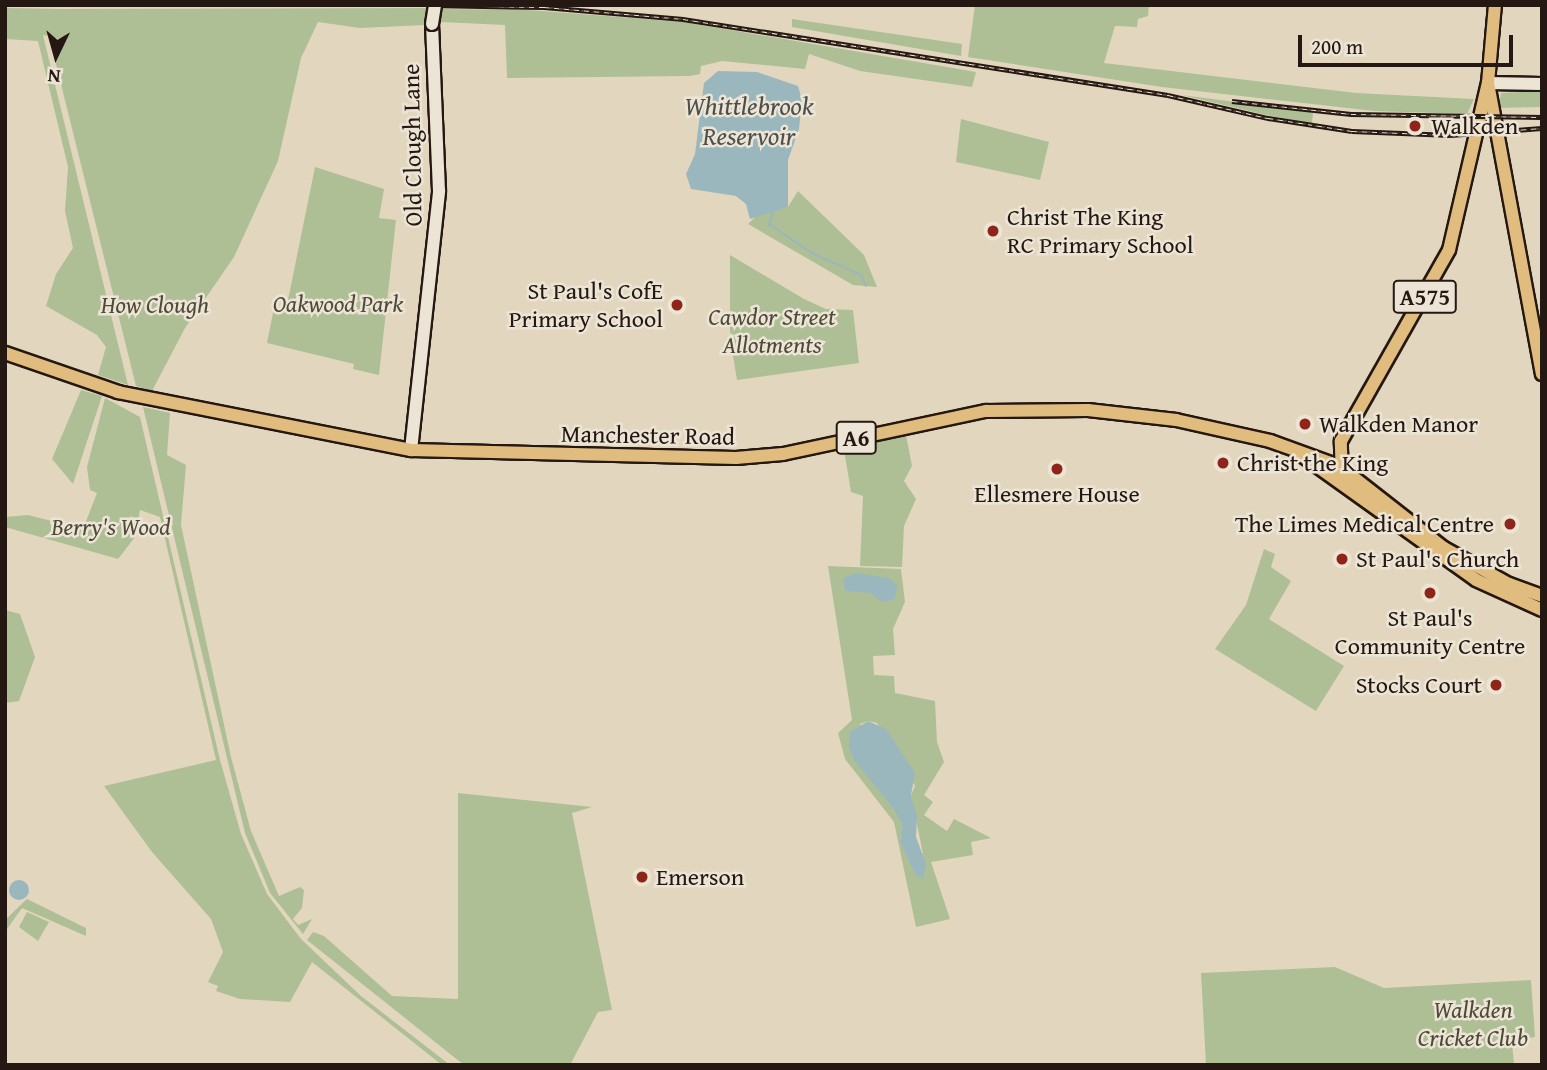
<!DOCTYPE html>
<style>
body{margin:0}
#map{position:relative;width:1547px;height:1070px;overflow:hidden;background:#e2d7be;font-family:"Gentium Book Plus",serif}
div>[style]{position:absolute}
.green>*{inset:0;background:#aebf96}
.water>*{inset:0;background:#9ab7bd}
.round{border-radius:50%}
.stream>*{height:2px;margin:-1px;padding:0 1px;transform-origin:1px;border-radius:1px;background:#9ab7bd}
.roads{filter:drop-shadow(2px 0 #251711) drop-shadow(-2px 0 #251711) drop-shadow(0 2px #251711) drop-shadow(0 -2px #251711)}
.secondary>*{height:12px;margin:-6px;padding:0 6px;transform-origin:6px;border-radius:6px;background:#ece5d5}
.primary>*{height:12px;margin:-6px;padding:0 6px;transform-origin:6px;border-radius:6px;background:#e1bc7f}
.rail>*{height:4.5px;margin-top:-2.25px;transform-origin:0;background:repeating-linear-gradient(90deg,#ece5d5 0 5px,#251711 0 10px);box-sizing:border-box;border-block:2px solid #251711}
.bridges{filter:drop-shadow(2px 0 #251711) drop-shadow(-2px 0 #251711) drop-shadow(0 2px #251711) drop-shadow(0 -2px #251711)}
.secondary-bridge>*{height:12px;margin:-6px;padding:0 6px;transform-origin:6px;border-radius:6px;background:#ece5d5}
.dots>*{width:19px;height:19px;translate:-50% -50%;box-sizing:border-box;border:4px solid #ece5d5;border-radius:50%}
span{translate:-50% -50%;white-space:nowrap;text-align:center;line-height:1.15;-webkit-text-stroke:5px #ece5d5;paint-order:stroke}
.shield-label span{padding:2px 5px;background:#ece5d5;border:2px solid;border-radius:5px;-webkit-text-stroke-width:0}
.shield-label{font-size:23px;color:#251711;font-weight:700}
.poi-label{font-size:24px;color:#251711}
.left{translate:0 -50%;text-align:left}
.right{translate:-100% -50%;text-align:right}
.street-label{font-size:24px;color:#251711}
.park-label{font-size:24px;color:#4e4939;font-style:italic}
.water-label{font-size:26px;color:#4e4f4d;font-style:italic}
.frame{position:absolute;inset:0;border:7px solid #251711;pointer-events:none}
.north{position:absolute;left:21px;top:21px;width:70px;height:70px;-webkit-text-stroke:5px #ece5d5;paint-order:stroke;rotate:185deg;font-size:19px;font-weight:700;line-height:28px;text-align:center;color:#251711}
.north::after{content:'';display:block;margin:auto;width:24px;height:32px;background:#251711;clip-path:polygon(50% 0,100% 100%,50% 72%,0 100%)}
.scale{position:absolute;left:1298px;top:35px;width:215px;height:32px;box-sizing:border-box;border:4px solid #251711;border-top:0;padding-left:9px;font-size:21px;line-height:24px;white-space:nowrap;color:#251711;-webkit-text-stroke:5px #ece5d5;paint-order:stroke}
</style>
<div id="map">
<div class="green">
<div style="clip-path:polygon(975px 5px,1149px 5px,1148px 16px,1138px 19px,1137px 27px,1115px 26px,1104px 63px,1356px 93px,1474px 99px,1467px 114px,1374px 111px,1162px 87px,968px 57px)"></div>
<div style="clip-path:polygon(5px 8px,62px 9px,427px 8px,425px 25px,360px 28px,318px 22px,301px 58px,278px 161px,234px 257px,185px 328px,152px 391px,136px 386px,49px 36px,43px 35px,128px 385px,98px 375px,106px 347px,97px 335px,46px 306px,56px 274px,73px 248px,65px 211px,68px 167px,38px 41px,5px 39px)"></div>
<div style="clip-path:polygon(442px 9px,528px 10px,684px 22px,976px 72px,972px 87px,860px 71px,809px 54px,805px 69px,722px 61px,701px 66px,700px 74px,690px 76px,507px 78px,505px 25px,440px 22px)"></div>
<div style="clip-path:polygon(792px 19px,962px 44px,961px 56px,792px 27px)"></div>
<div style="clip-path:polygon(1542px 91px,1542px 107px,1499px 108px,1501px 93px)"></div>
<div style="clip-path:polygon(1182px 95px,1313px 112px,1312px 124px,1266px 115px)"></div>
<div style="clip-path:polygon(961px 119px,1049px 142px,1040px 180px,956px 162px)"></div>
<div style="clip-path:polygon(315px 167px,384px 189px,379px 218px,396px 220px,379px 375px,353px 369px,354px 364px,267px 343px,274px 308px,286px 310px)"></div>
<div style="clip-path:polygon(798px 191px,864px 255px,877px 287px,853px 285px,748px 224px,760px 212px,788px 207px)"></div>
<div style="clip-path:polygon(730px 255px,804px 299px,826px 309px,853px 310px,859px 363px,737px 380px,730px 338px)"></div>
<div style="clip-path:polygon(81px 390px,102px 396px,73px 484px,52px 459px)"></div>
<div style="clip-path:polygon(105px 398px,140px 417px,220px 760px,241px 834px,267px 894px,301px 939px,361px 996px,450px 1065px,442px 1065px,312px 962px,290px 1002px,240px 999px,216px 991px,218px 986px,208px 982px,223px 952px,211px 919px,152px 852px,104px 786px,216px 760px,160px 517px,140px 510px,135px 537px,118px 559px,5px 527px,5px 517px,28px 515px,83px 529px,97px 493px,90px 490px,87px 467px)"></div>
<div style="clip-path:polygon(143px 407px,170px 413px,167px 455px,186px 465px,181px 525px,231px 757px,251px 831px,279px 896px,300px 887px,304px 890px,302px 908px,293px 919px,298px 925px,312px 919px,303px 934px,270px 893px,245px 833px)"></div>
<div style="clip-path:polygon(906px 435px,912px 466px,904px 481px,916px 499px,904px 526px,902px 567px,860px 566px,863px 496px,851px 492px,844px 450px)"></div>
<div style="clip-path:polygon(1264px 549px,1275px 554px,1271px 567px,1291px 581px,1269px 619px,1344px 666px,1316px 711px,1215px 649px,1246px 605px)"></div>
<div style="clip-path:polygon(evenodd,828px 566px,901px 569px,905px 602px,893px 629px,895px 655px,873px 656px,874px 675px,894px 676px,895px 693px,935px 701px,937px 742px,944px 762px,924px 795px,933px 802px,924px 815px,947px 831px,954px 819px,991px 838px,971px 842px,973px 855px,931px 862px,950px 919px,916px 927px,894px 822px,845px 759px,838px 733px,852px 720px,828px 566px,868px 721px,877px 723px,915px 786px,911px 795px,923px 854px,900px 841px,902px 824px,860px 724px,868px 721px)"></div>
<div style="clip-path:polygon(5px 610px,20px 614px,35px 657px,19px 701px,5px 703px)"></div>
<div style="clip-path:polygon(458px 793px,592px 807px,572px 813px,612px 1010px,598px 1012px,570px 1065px,464px 1065px,307px 940px,313px 932px,324px 936px,392px 996px,458px 999px)"></div>
<div style="clip-path:polygon(27px 899px,86px 928px,86px 936px,22px 908px,5px 932px,5px 920px)"></div>
<div style="clip-path:polygon(27px 912px,49px 922px,38px 941px,19px 927px)"></div>
<div style="clip-path:polygon(1335px 967px,1384px 988px,1531px 980px,1535px 1037px,1512px 1041px,1514px 1065px,1206px 1065px,1201px 973px)"></div>
</div>
<div class="water">
<div style="clip-path:polygon(718px 71px,757px 72px,798px 86px,802px 100px,799px 129px,788px 160px,788px 207px,750px 219px,746px 204px,736px 196px,691px 189px,686px 174px,695px 154px,704px 83px)"></div>
<div style="clip-path:polygon(856px 573px,889px 578px,897px 585px,895px 599px,882px 602px,870px 593px,845px 591px,843px 578px)"></div>
<div style="clip-path:polygon(868px 721px,886px 729px,915px 773px,911px 795px,917px 816px,916px 837px,926px 864px,923px 878px,916px 876px,900px 841px,902px 824px,894px 809px,854px 760px,849px 747px,850px 732px)"></div>
<div class="round" style="left:9px;top:880px;width:20px;height:20px"></div>
</div>
<div class="stream">
<div style="left:773px;top:212px;width:13px;rotate:108deg"></div>
<div style="left:769px;top:224px;width:52px;rotate:34deg"></div>
<div style="left:812px;top:253px;width:54px;rotate:24.2deg"></div>
<div style="left:861px;top:275px;width:12px;rotate:66deg"></div>
</div>
<div class="roads">
<div class="secondary">
<div style="left:1488px;top:83px;width:54px;rotate:1.1deg"></div>
<div style="left:411px;top:450px;width:261px;rotate:-83.8deg"></div>
<div style="left:439px;top:191px;width:167px;rotate:-92.4deg"></div>
</div>
<div class="primary">
<div style="left:1488px;top:83px;width:296px;rotate:79.5deg"></div>
<div style="left:5px;top:353px;width:120px;rotate:19deg"></div>
<div style="left:118px;top:392px;width:299px;rotate:11.2deg"></div>
<div style="left:411px;top:450px;width:325px;rotate:1.4deg"></div>
<div style="left:736px;top:458px;width:47px;rotate:-4.9deg"></div>
<div style="left:783px;top:454px;width:208px;rotate:-12deg"></div>
<div style="left:986px;top:411px;width:102px;rotate:-0.6deg"></div>
<div style="left:1088px;top:410px;width:89px;rotate:6.5deg"></div>
<div style="left:1176px;top:420px;width:96px;rotate:12.6deg"></div>
<div style="left:1270px;top:441px;width:73px;rotate:19.9deg"></div>
<div style="left:1339px;top:466px;width:133px;rotate:38deg"></div>
<div style="left:1444px;top:548px;width:74px;rotate:29deg"></div>
<div style="left:1509px;top:584px;width:35px;rotate:20deg"></div>
<div style="left:1300px;top:454px;width:216px;rotate:35.6deg"></div>
<div style="left:1476px;top:580px;width:72px;rotate:24.4deg"></div>
<div style="left:1358px;top:494px;width:23px;rotate:-133deg"></div>
<div style="left:1342px;top:477px;width:36px;rotate:-92deg"></div>
<div style="left:1341px;top:441px;width:219px;rotate:-60.5deg"></div>
<div style="left:1449px;top:250px;width:171px;rotate:-76.9deg"></div>
<div style="left:1488px;top:83px;width:78px;rotate:-84.9deg"></div>
</div>
</div>
<div class="rail">
<div style="left:429px;top:5px;width:115px;rotate:1deg"></div>
<div style="left:544px;top:7px;width:140px;rotate:4.9deg"></div>
<div style="left:683px;top:19px;width:491px;rotate:8.9deg"></div>
<div style="left:1168px;top:95px;width:103px;rotate:13deg"></div>
<div style="left:1268px;top:118px;width:85px;rotate:8.8deg"></div>
<div style="left:1352px;top:131px;width:99px;rotate:2.3deg"></div>
<div style="left:1451px;top:135px;width:91px;rotate:-4.4deg"></div>
<div style="left:1232px;top:101px;width:120px;rotate:6.2deg"></div>
<div style="left:1351px;top:114px;width:191px;rotate:0.9deg"></div>
</div>
<div class="bridges">
<div class="secondary-bridge">
<div style="left:432px;top:24px;width:19px;rotate:-81deg"></div>
</div>
</div>
<div class="dots">
<div style="left:1415px;top:126px;background:#8f2418"></div>
<div style="left:993px;top:231px;background:#8f2418"></div>
<div style="left:677px;top:305px;background:#8f2418"></div>
<div style="left:1305px;top:424px;background:#8f2418"></div>
<div style="left:1223px;top:463px;background:#8f2418"></div>
<div style="left:1057px;top:469px;background:#8f2418"></div>
<div style="left:1510px;top:524px;background:#8f2418"></div>
<div style="left:1342px;top:559px;background:#8f2418"></div>
<div style="left:1430px;top:593px;background:#8f2418"></div>
<div style="left:1496px;top:685px;background:#8f2418"></div>
<div style="left:642px;top:877px;background:#8f2418"></div>
</div>
<div class="shield-label">
<span style="left:1425px;top:297px">A575</span>
<span style="left:856px;top:438px">A6</span>
</div>
<div class="poi-label">
<span class="left" style="left:1431px;top:126px">Walkden</span>
<span class="left" style="left:1007px;top:231px">Christ The King<br>RC Primary School</span>
<span class="right" style="left:663px;top:305px">St Paul's CofE<br>Primary School</span>
<span class="left" style="left:1319px;top:424px">Walkden Manor</span>
<span class="left" style="left:1237px;top:463px">Christ the King</span>
<span style="left:1057px;top:494px">Ellesmere House</span>
<span class="right" style="left:1494px;top:524px">The Limes Medical Centre</span>
<span class="left" style="left:1356px;top:559px">St Paul's Church</span>
<span style="left:1430px;top:632px">St Paul's<br>Community Centre</span>
<span class="right" style="left:1482px;top:685px">Stocks Court</span>
<span class="left" style="left:656px;top:877px">Emerson</span>
</div>
<div class="street-label">
<span style="left:412px;top:145px;rotate:-91deg">Old Clough Lane</span>
<span style="left:648px;top:435px;rotate:1deg">Manchester Road</span>
</div>
<div class="park-label">
<span style="left:338px;top:304px">Oakwood Park</span>
<span style="left:155px;top:305px">How Clough</span>
<span style="left:772px;top:331px">Cawdor Street<br>Allotments</span>
<span style="left:111px;top:527px">Berry's Wood</span>
<span style="left:1473px;top:1024px">Walkden<br>Cricket Club</span>
</div>
<div class="water-label">
<span style="left:749px;top:121px">Whittlebrook<br>Reservoir</span>
</div>
<div class="frame"></div>
<div class="north">N</div>
<div class="scale">200 m</div>
</div>
